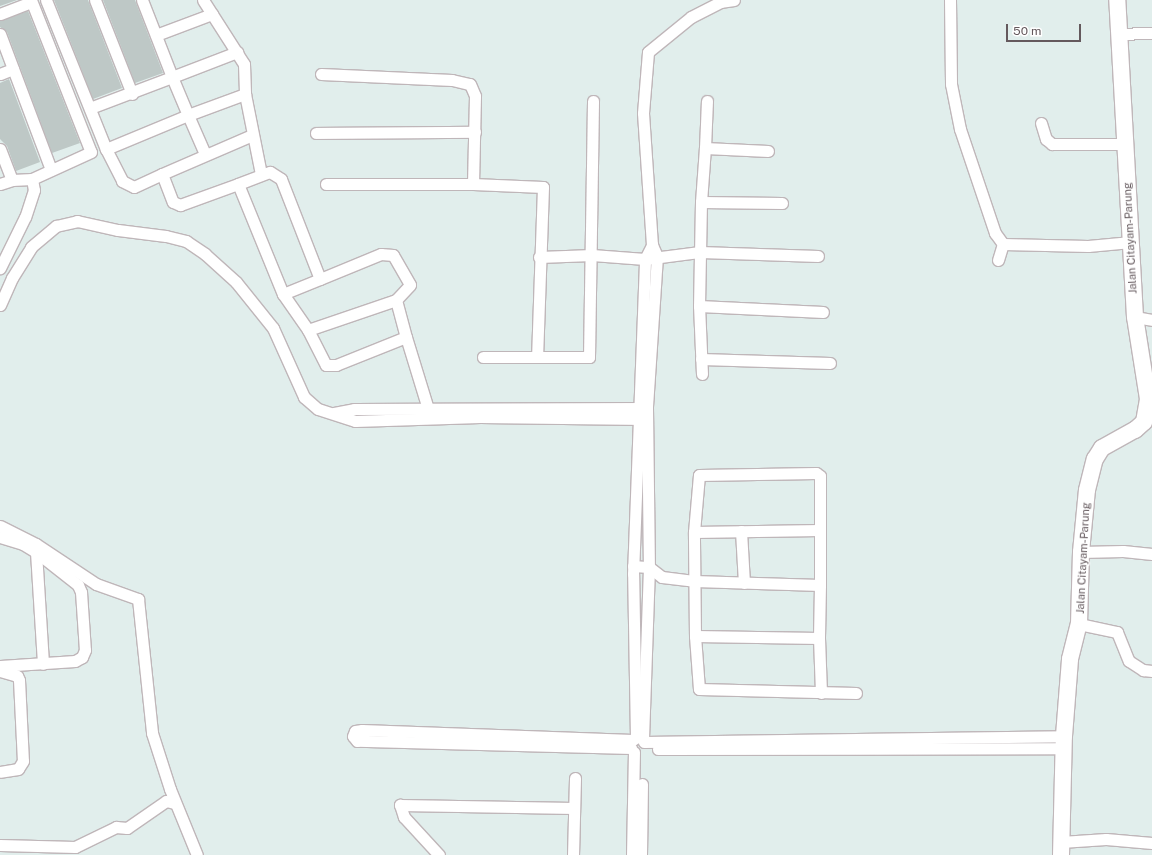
<!DOCTYPE html>
<style>
body{margin:0}
#map{position:relative;width:1152px;height:855px;overflow:hidden;background:#e1eeec;font-family:"Public Sans",sans-serif}
div>[style]{position:absolute}
.building>*{inset:0;background:#bec8c6}
.roads{filter:drop-shadow(1px 0 #bfb6b9) drop-shadow(-1px 0 #bfb6b9) drop-shadow(0 1px #bfb6b9) drop-shadow(0 -1px #bfb6b9)}
.minor>*{height:11px;margin:-5.5px;padding:0 5.5px;transform-origin:5.5px;border-radius:5.5px;background:#fff}
.secondary>*{height:16px;margin:-8px;padding:0 8px;transform-origin:8px;border-radius:8px;background:#fff}
span{translate:-50% -50%;white-space:nowrap;text-align:center;line-height:1.15;-webkit-text-stroke:3px #fff;paint-order:stroke}
.street-label{font-size:11px;color:#64595d}
.scale{position:absolute;left:1006px;top:24px;width:75px;height:18px;box-sizing:border-box;border:2px solid #64595d;border-top:0;padding-left:5px;font-size:12px;line-height:14px;white-space:nowrap;color:#64595d;-webkit-text-stroke:3px #fff;paint-order:stroke}
</style>
<div id="map">
<div class="building">
<div style="clip-path:polygon(0 0,17px 0,0 6px)"></div>
<div style="clip-path:polygon(54px 0,88px 0,122px 88px,93px 99px)"></div>
<div style="clip-path:polygon(103px 0,135px 0,163px 73px,135px 83px)"></div>
<div style="clip-path:polygon(28px 11px,80px 143px,52px 153px,7px 32px,0 27px,0 21px)"></div>
<div style="clip-path:polygon(9px 79px,40px 162px,16px 171px,7px 146px,0 139px,0 83px)"></div>
</div>
<div class="roads">
<div class="minor">
<div style="left:31px;top:0;width:163px;rotate:68.5deg"></div>
<div style="left:91px;top:152px;width:65px;rotate:155.4deg"></div>
<div style="left:46px;top:0;width:161px;rotate:68.1deg"></div>
<div style="left:106px;top:149px;width:36px;rotate:63deg"></div>
<div style="left:122px;top:181px;width:13px;rotate:27deg"></div>
<div style="left:134px;top:187px;width:31px;rotate:-25deg"></div>
<div style="left:162px;top:174px;width:30px;rotate:69deg"></div>
<div style="left:173px;top:202px;width:8px;rotate:23deg"></div>
<div style="left:180px;top:205px;width:62px;rotate:-19.9deg"></div>
<div style="left:238px;top:184px;width:119px;rotate:67.8deg"></div>
<div style="left:283px;top:294px;width:44px;rotate:55.2deg"></div>
<div style="left:308px;top:330px;width:39px;rotate:63deg"></div>
<div style="left:326px;top:365px;width:10px"></div>
<div style="left:336px;top:365px;width:75px;rotate:-21.8deg"></div>
<div style="left:406px;top:337px;width:75px;rotate:73deg"></div>
<div style="left:95px;top:0;width:101px;rotate:68.5deg"></div>
<div style="left:142px;top:0;width:83px;rotate:68.7deg"></div>
<div style="left:172px;top:77px;width:70px;rotate:-21deg"></div>
<div style="left:203px;top:0;width:76px;rotate:57.4deg"></div>
<div style="left:244px;top:64px;width:30px;rotate:88deg"></div>
<div style="left:245px;top:94px;width:82px;rotate:78.7deg"></div>
<div style="left:950px;top:0;width:84px;rotate:89.3deg"></div>
<div style="left:951px;top:84px;width:46px;rotate:78.7deg"></div>
<div style="left:960px;top:129px;width:110px;rotate:71.4deg"></div>
<div style="left:995px;top:233px;width:14px;rotate:54deg"></div>
<div style="left:1003px;top:244px;width:85px;rotate:1.3deg"></div>
<div style="left:1088px;top:246px;width:43px;rotate:-5.3deg"></div>
<div style="left:0;top:14px;width:33px;rotate:-21deg"></div>
<div style="left:0;top:34px;width:145px;rotate:69.4deg"></div>
<div style="left:1119px;top:34px;width:33px;rotate:-2deg"></div>
<div style="left:156px;top:35px;width:60px;rotate:-20.6deg"></div>
<div style="left:0;top:74px;width:14px;rotate:-21deg"></div>
<div style="left:321px;top:74px;width:131px;rotate:2.6deg"></div>
<div style="left:452px;top:80px;width:18px;rotate:13deg"></div>
<div style="left:470px;top:84px;width:13px;rotate:67deg"></div>
<div style="left:475px;top:96px;width:88px;rotate:91.3deg"></div>
<div style="left:90px;top:108px;width:88px;rotate:-20.7deg"></div>
<div style="left:172px;top:77px;width:41px;rotate:67.2deg"></div>
<div style="left:188px;top:115px;width:89px;rotate:157.5deg"></div>
<div style="left:1041px;top:123px;width:17px;rotate:73deg"></div>
<div style="left:1046px;top:139px;width:8px;rotate:40deg"></div>
<div style="left:1052px;top:144px;width:72px"></div>
<div style="left:316px;top:133px;width:159px;rotate:-0.4deg"></div>
<div style="left:705px;top:148px;width:47px;rotate:-87.6deg"></div>
<div style="left:0;top:149px;width:33px;rotate:69deg"></div>
<div style="left:205px;top:154px;width:43px;rotate:-113.6deg"></div>
<div style="left:188px;top:115px;width:61px;rotate:-20.2deg"></div>
<div style="left:162px;top:174px;width:98px;rotate:-23.4deg"></div>
<div style="left:0;top:184px;width:13px;rotate:-18deg"></div>
<div style="left:12px;top:180px;width:20px;rotate:-3deg"></div>
<div style="left:32px;top:179px;width:11px;rotate:80deg"></div>
<div style="left:34px;top:190px;width:28px;rotate:108deg"></div>
<div style="left:25px;top:217px;width:57px;rotate:116.1deg"></div>
<div style="left:238px;top:184px;width:34px;rotate:-21deg"></div>
<div style="left:270px;top:172px;width:13px;rotate:32deg"></div>
<div style="left:281px;top:179px;width:107px;rotate:68.7deg"></div>
<div style="left:320px;top:279px;width:40px;rotate:158deg"></div>
<div style="left:326px;top:184px;width:147px"></div>
<div style="left:473px;top:184px;width:70px;rotate:2.5deg"></div>
<div style="left:543px;top:187px;width:168px;rotate:92deg"></div>
<div style="left:701px;top:202px;width:81px;rotate:0.7deg"></div>
<div style="left:652px;top:245px;width:132px;rotate:-93.9deg"></div>
<div style="left:643px;top:113px;width:61px;rotate:-85.3deg"></div>
<div style="left:648px;top:52px;width:55px;rotate:-39.1deg"></div>
<div style="left:691px;top:17px;width:33px;rotate:-27deg"></div>
<div style="left:720px;top:2px;width:14px;rotate:-8deg"></div>
<div style="left:539px;top:257px;width:53px;rotate:-2.2deg"></div>
<div style="left:592px;top:255px;width:53px;rotate:4.3deg"></div>
<div style="left:645px;top:259px;width:55px;rotate:-7.3deg"></div>
<div style="left:700px;top:252px;width:118px;rotate:1.9deg"></div>
<div style="left:998px;top:260px;width:17px;rotate:-73deg"></div>
<div style="left:320px;top:279px;width:66px;rotate:-22.3deg"></div>
<div style="left:381px;top:254px;width:12px;rotate:5deg"></div>
<div style="left:393px;top:255px;width:34px;rotate:60deg"></div>
<div style="left:410px;top:285px;width:21px;rotate:133deg"></div>
<div style="left:396px;top:300px;width:38px;rotate:75deg"></div>
<div style="left:0;top:305px;width:30px;rotate:-66deg"></div>
<div style="left:12px;top:278px;width:36px;rotate:-58deg"></div>
<div style="left:31px;top:247px;width:33px;rotate:-40deg"></div>
<div style="left:56px;top:226px;width:22px;rotate:-13deg"></div>
<div style="left:77px;top:221px;width:42px;rotate:12.4deg"></div>
<div style="left:118px;top:230px;width:48px;rotate:7.1deg"></div>
<div style="left:166px;top:236px;width:21px;rotate:14deg"></div>
<div style="left:186px;top:241px;width:23px;rotate:34deg"></div>
<div style="left:205px;top:254px;width:42px;rotate:42.1deg"></div>
<div style="left:236px;top:282px;width:59px;rotate:51.2deg"></div>
<div style="left:273px;top:328px;width:76px;rotate:65.8deg"></div>
<div style="left:304px;top:397px;width:18px;rotate:41deg"></div>
<div style="left:318px;top:409px;width:39px;rotate:18deg"></div>
<div style="left:355px;top:421px;width:125px;rotate:-1.8deg"></div>
<div style="left:480px;top:417px;width:165px;rotate:0.7deg"></div>
<div style="left:699px;top:306px;width:124px;rotate:2.8deg"></div>
<div style="left:1135px;top:317px;width:17px;rotate:10deg"></div>
<div style="left:308px;top:330px;width:93px;rotate:-18.8deg"></div>
<div style="left:483px;top:357px;width:106px"></div>
<div style="left:589px;top:357px;width:256px;rotate:-89.1deg"></div>
<div style="left:701px;top:359px;width:129px;rotate:1.8deg"></div>
<div style="left:702px;top:374px;width:68px;rotate:-92.5deg"></div>
<div style="left:699px;top:306px;width:104px;rotate:-88.9deg"></div>
<div style="left:701px;top:202px;width:54px;rotate:-85.8deg"></div>
<div style="left:705px;top:148px;width:63px;rotate:2.7deg"></div>
<div style="left:334px;top:413px;width:20px;rotate:-11deg"></div>
<div style="left:354px;top:409px;width:291px;rotate:-0.2deg"></div>
<div style="left:0;top:526px;width:40px;rotate:26.6deg"></div>
<div style="left:36px;top:544px;width:72px;rotate:33.7deg"></div>
<div style="left:96px;top:584px;width:45px;rotate:19.7deg"></div>
<div style="left:138px;top:599px;width:135px;rotate:84deg"></div>
<div style="left:152px;top:733px;width:59px;rotate:72.2deg"></div>
<div style="left:170px;top:789px;width:71px;rotate:67.8deg"></div>
<div style="left:741px;top:531px;width:52px;rotate:86.7deg"></div>
<div style="left:694px;top:532px;width:126px;rotate:-0.9deg"></div>
<div style="left:0;top:537px;width:24px;rotate:17deg"></div>
<div style="left:23px;top:544px;width:15px;rotate:32deg"></div>
<div style="left:36px;top:552px;width:53px;rotate:38.2deg"></div>
<div style="left:78px;top:585px;width:8px;rotate:67deg"></div>
<div style="left:81px;top:592px;width:58px;rotate:86.1deg"></div>
<div style="left:85px;top:650px;width:8px;rotate:113deg"></div>
<div style="left:82px;top:657px;width:8px;rotate:150deg"></div>
<div style="left:75px;top:661px;width:75px;rotate:176.2deg"></div>
<div style="left:36px;top:552px;width:112px;rotate:86.4deg"></div>
<div style="left:1081px;top:552px;width:42px;rotate:-1.4deg"></div>
<div style="left:1123px;top:551px;width:29px;rotate:6deg"></div>
<div style="left:633px;top:566px;width:16px;rotate:4deg"></div>
<div style="left:649px;top:567px;width:16px;rotate:38deg"></div>
<div style="left:662px;top:577px;width:32px;rotate:7deg"></div>
<div style="left:694px;top:581px;width:126px;rotate:1.8deg"></div>
<div style="left:820px;top:585px;width:53px;rotate:91.1deg"></div>
<div style="left:819px;top:638px;width:124px;rotate:-179.1deg"></div>
<div style="left:695px;top:636px;width:53px;rotate:85.7deg"></div>
<div style="left:699px;top:689px;width:157px;rotate:1.5deg"></div>
<div style="left:1079px;top:624px;width:39px;rotate:12deg"></div>
<div style="left:1117px;top:632px;width:31px;rotate:68deg"></div>
<div style="left:1129px;top:661px;width:17px;rotate:33deg"></div>
<div style="left:1143px;top:670px;width:9px;rotate:6deg"></div>
<div style="left:695px;top:636px;width:104px;rotate:-90.6deg"></div>
<div style="left:694px;top:532px;width:57px;rotate:-85deg"></div>
<div style="left:699px;top:475px;width:117px;rotate:-1deg"></div>
<div style="left:816px;top:473px;width:5px;rotate:37deg"></div>
<div style="left:820px;top:476px;width:109px;rotate:90deg"></div>
<div style="left:819px;top:638px;width:55px;rotate:87.9deg"></div>
<div style="left:0;top:671px;width:18px;rotate:16deg"></div>
<div style="left:17px;top:676px;width:4px;rotate:63deg"></div>
<div style="left:19px;top:680px;width:81px;rotate:87.2deg"></div>
<div style="left:23px;top:761px;width:9px;rotate:122deg"></div>
<div style="left:18px;top:769px;width:18px;rotate:171deg"></div>
<div style="left:636px;top:738px;width:164px;rotate:-91deg"></div>
<div style="left:633px;top:574px;width:315px;rotate:-87.8deg"></div>
<div style="left:645px;top:259px;width:16px;rotate:-63deg"></div>
<div style="left:652px;top:245px;width:12px;rotate:66deg"></div>
<div style="left:657px;top:256px;width:152px;rotate:93.8deg"></div>
<div style="left:647px;top:408px;width:159px;rotate:89.3deg"></div>
<div style="left:649px;top:567px;width:173px;rotate:92deg"></div>
<div style="left:644px;top:742px;width:420px;rotate:-0.8deg"></div>
<div style="left:631px;top:748px;width:274px;rotate:-178.5deg"></div>
<div style="left:357px;top:741px;width:6px;rotate:-129deg"></div>
<div style="left:353px;top:736px;width:5px;rotate:-68deg"></div>
<div style="left:355px;top:731px;width:7px;rotate:-8deg"></div>
<div style="left:362px;top:730px;width:271px;rotate:2.1deg"></div>
<div style="left:658px;top:749px;width:406px;rotate:-0.1deg"></div>
<div style="left:1061px;top:842px;width:45px;rotate:-3.8deg"></div>
<div style="left:1106px;top:839px;width:46px;rotate:5deg"></div>
<div style="left:0;top:845px;width:75px;rotate:1.5deg"></div>
<div style="left:75px;top:847px;width:46px;rotate:-26deg"></div>
<div style="left:116px;top:827px;width:11px;rotate:5deg"></div>
<div style="left:127px;top:828px;width:47px;rotate:-34.7deg"></div>
<div style="left:166px;top:801px;width:9px;rotate:13deg"></div>
<div style="left:439px;top:855px;width:52px;rotate:-132.6deg"></div>
<div style="left:404px;top:817px;width:13px;rotate:-108deg"></div>
<div style="left:400px;top:805px;width:174px;rotate:1deg"></div>
<div style="left:573px;top:855px;width:77px;rotate:-88.5deg"></div>
<div style="left:632px;top:855px;width:103px;rotate:-88.9deg"></div>
<div style="left:641px;top:855px;width:71px;rotate:-89.2deg"></div>
</div>
<div class="secondary">
<div style="left:1061px;top:855px;width:119px;rotate:-88.6deg"></div>
<div style="left:1064px;top:736px;width:77px;rotate:-85.5deg"></div>
<div style="left:1070px;top:659px;width:36px;rotate:-76deg"></div>
<div style="left:1079px;top:624px;width:72px;rotate:-88.4deg"></div>
<div style="left:1081px;top:552px;width:62px;rotate:-84.5deg"></div>
<div style="left:1087px;top:490px;width:32px;rotate:-76deg"></div>
<div style="left:1095px;top:459px;width:13px;rotate:-58deg"></div>
<div style="left:1102px;top:448px;width:38px;rotate:-29deg"></div>
<div style="left:1135px;top:430px;width:12px;rotate:-42deg"></div>
<div style="left:1144px;top:422px;width:23px;rotate:-80deg"></div>
<div style="left:1148px;top:399px;width:83px;rotate:-99deg"></div>
<div style="left:1135px;top:317px;width:318px;rotate:-93.2deg"></div>
</div>
</div>
<div class="street-label">
<span style="left:1130px;top:238px;rotate:-93deg">Jalan Citayam-Parung</span>
<span style="left:1083px;top:558px;rotate:-87deg">Jalan Citayam-Parung</span>
</div>
<div class="scale">50 m</div>
</div>
